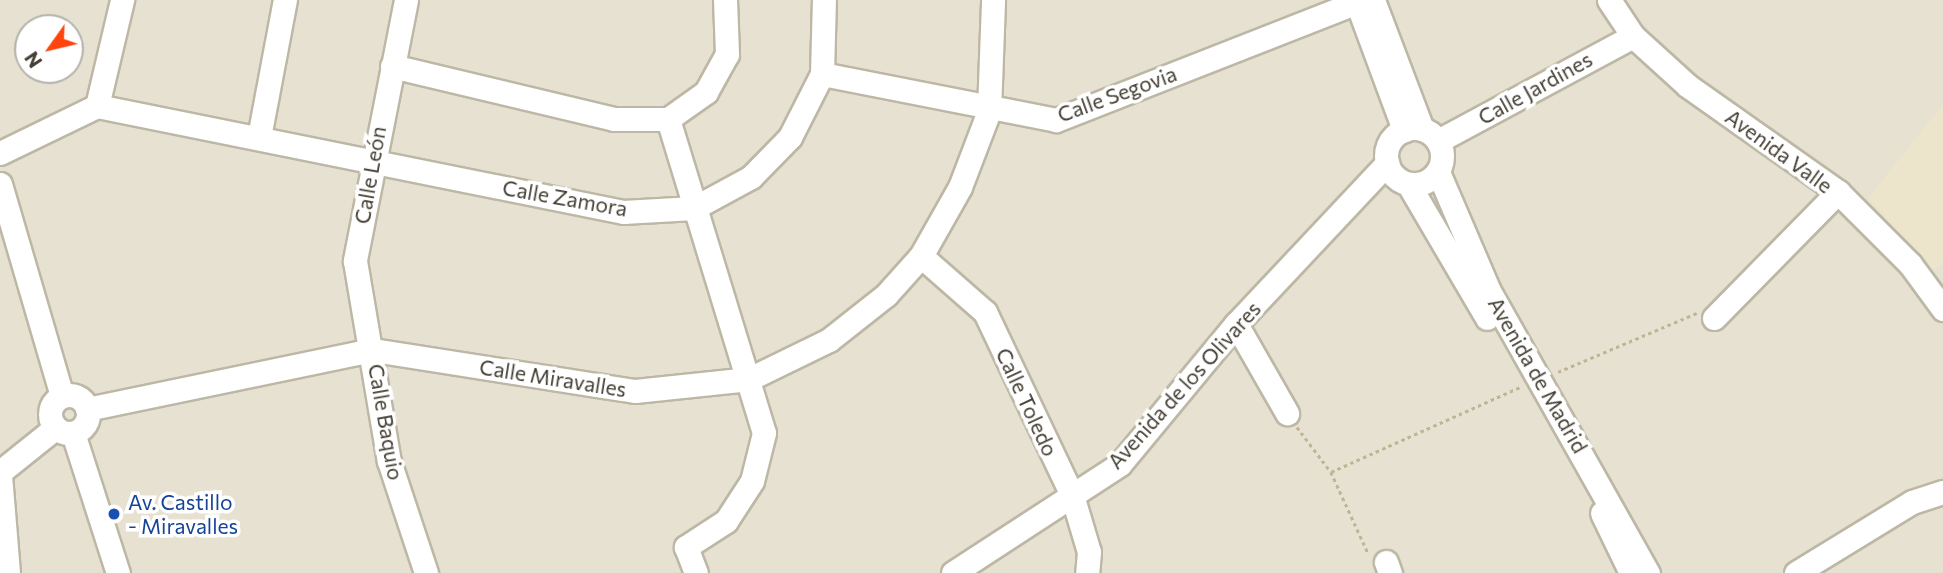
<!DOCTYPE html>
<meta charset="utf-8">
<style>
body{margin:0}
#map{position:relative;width:1943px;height:573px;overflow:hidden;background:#f2eee3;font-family:Commissioner,sans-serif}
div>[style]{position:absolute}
.residential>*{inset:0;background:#e6e1d0}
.education>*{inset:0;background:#ece5cc}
.path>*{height:2.5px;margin-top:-1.25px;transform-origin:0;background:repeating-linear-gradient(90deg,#bfb496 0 3.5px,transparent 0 7px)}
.roads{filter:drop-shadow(2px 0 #bdb7a5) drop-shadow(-2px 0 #bdb7a5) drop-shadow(0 2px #bdb7a5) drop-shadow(0 -2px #bdb7a5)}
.minor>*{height:23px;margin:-11.5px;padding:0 11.5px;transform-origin:11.5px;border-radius:11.5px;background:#fff}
.minor>.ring{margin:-11.5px;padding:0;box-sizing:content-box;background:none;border:23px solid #fff;border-radius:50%}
.dots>*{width:19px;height:19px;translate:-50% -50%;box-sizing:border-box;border:4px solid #fff;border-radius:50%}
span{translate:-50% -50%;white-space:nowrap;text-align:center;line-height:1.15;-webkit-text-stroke:7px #fff;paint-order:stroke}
.street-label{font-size:21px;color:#433e33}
.transit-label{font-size:21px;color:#164399}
.left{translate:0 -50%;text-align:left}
.north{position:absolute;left:14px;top:14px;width:70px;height:70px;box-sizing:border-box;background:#fff;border:2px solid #b4b2ad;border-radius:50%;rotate:236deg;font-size:19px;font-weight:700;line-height:28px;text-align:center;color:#433e33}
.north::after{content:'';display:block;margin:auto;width:24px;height:32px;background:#ff440d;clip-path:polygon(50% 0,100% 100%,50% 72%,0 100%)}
</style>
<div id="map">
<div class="residential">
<div style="clip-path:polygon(evenodd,0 0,1943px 0,1943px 573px,0 573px,0 0,28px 28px,70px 28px,70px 70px,28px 70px,28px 28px)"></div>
</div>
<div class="education">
<div style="clip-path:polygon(1943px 104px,1943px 264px,1934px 269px,1868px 199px)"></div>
</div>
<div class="path">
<div style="left:1558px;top:372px;width:151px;rotate:-23deg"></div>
<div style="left:1297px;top:427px;width:56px;rotate:52.9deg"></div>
<div style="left:1331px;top:472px;width:91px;rotate:65.4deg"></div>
<div style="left:1331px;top:472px;width:207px;rotate:-24.2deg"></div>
</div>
<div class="roads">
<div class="minor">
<div style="left:406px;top:0;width:266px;rotate:101.1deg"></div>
<div style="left:355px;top:261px;width:203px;rotate:80.4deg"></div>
<div style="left:389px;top:461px;width:118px;rotate:71.7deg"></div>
<div style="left:1356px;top:0;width:139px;rotate:69.7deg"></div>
<div style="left:1373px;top:0;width:138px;rotate:69.2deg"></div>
<div style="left:1609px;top:0;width:43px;rotate:56.3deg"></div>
<div style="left:1633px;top:36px;width:74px;rotate:42.3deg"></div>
<div style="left:1688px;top:86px;width:184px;rotate:35.2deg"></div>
<div style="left:1838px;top:192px;width:102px;rotate:45deg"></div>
<div style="left:1910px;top:264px;width:56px;rotate:53.7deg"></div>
<div style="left:392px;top:66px;width:228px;rotate:13.4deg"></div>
<div style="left:614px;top:119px;width:54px"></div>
<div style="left:668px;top:119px;width:47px;rotate:-35.4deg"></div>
<div style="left:706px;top:92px;width:43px;rotate:-61.1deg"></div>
<div style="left:727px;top:54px;width:54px;rotate:-92.1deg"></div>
<div style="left:822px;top:74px;width:238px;rotate:11.1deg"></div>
<div style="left:1056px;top:120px;width:329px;rotate:-21.4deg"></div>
<div style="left:97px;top:106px;width:109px;rotate:-76.7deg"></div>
<div style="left:668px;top:119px;width:328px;rotate:73deg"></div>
<div style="left:764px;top:433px;width:49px;rotate:104deg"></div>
<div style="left:752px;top:481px;width:48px;rotate:123deg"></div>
<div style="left:726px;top:521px;width:48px;rotate:147deg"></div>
<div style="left:686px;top:547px;width:28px;rotate:69deg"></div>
<div class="ring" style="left:1386px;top:128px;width:33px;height:33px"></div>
<div style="left:259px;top:137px;width:139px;rotate:-79.3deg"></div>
<div style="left:1438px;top:141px;width:221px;rotate:-28.3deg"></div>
<div style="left:0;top:153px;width:108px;rotate:-25.9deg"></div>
<div style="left:97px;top:106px;width:537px;rotate:11.39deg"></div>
<div style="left:623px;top:212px;width:71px;rotate:-3.2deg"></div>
<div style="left:694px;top:208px;width:65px;rotate:-28.5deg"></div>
<div style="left:751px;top:177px;width:56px;rotate:-45.7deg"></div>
<div style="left:790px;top:137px;width:71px;rotate:-63.1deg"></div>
<div style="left:822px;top:74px;width:74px;rotate:-88.5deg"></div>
<div style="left:1438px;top:172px;width:129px;rotate:66.8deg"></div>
<div style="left:1489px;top:291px;width:324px;rotate:60.6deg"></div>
<div style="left:0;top:184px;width:221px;rotate:73.7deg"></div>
<div style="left:1409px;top:185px;width:154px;rotate:59.6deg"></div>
<div style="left:921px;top:256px;width:85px;rotate:41.2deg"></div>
<div style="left:985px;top:312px;width:203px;rotate:64.6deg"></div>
<div style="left:1072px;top:495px;width:59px;rotate:73.4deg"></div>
<div style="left:1089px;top:552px;width:21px;rotate:95deg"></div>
<div style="left:1714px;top:318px;width:177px;rotate:-45.5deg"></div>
<div style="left:1236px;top:324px;width:103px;rotate:60.2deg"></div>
<div class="ring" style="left:50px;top:395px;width:15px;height:15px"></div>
<div style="left:87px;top:409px;width:292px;rotate:-11.7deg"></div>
<div style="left:373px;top:350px;width:265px;rotate:8.9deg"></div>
<div style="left:635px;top:391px;width:115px;rotate:-6deg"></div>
<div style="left:749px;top:379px;width:89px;rotate:-26deg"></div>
<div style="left:829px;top:340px;width:73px;rotate:-38.3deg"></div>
<div style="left:886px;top:295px;width:52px;rotate:-48.1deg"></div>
<div style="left:921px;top:256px;width:79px;rotate:-60.5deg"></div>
<div style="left:960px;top:187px;width:81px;rotate:-69.1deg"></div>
<div style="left:989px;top:111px;width:111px;rotate:-87.9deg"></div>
<div style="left:73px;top:433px;width:147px;rotate:72.2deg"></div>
<div style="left:0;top:472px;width:70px;rotate:-38.7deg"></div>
<div style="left:0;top:475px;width:98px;rotate:85.3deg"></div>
<div style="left:1602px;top:513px;width:67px;rotate:64.2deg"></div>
<div style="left:1386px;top:562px;width:12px;rotate:70deg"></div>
<div style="left:953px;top:573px;width:199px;rotate:-33.1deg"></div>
<div style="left:1120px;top:464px;width:182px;rotate:-50.4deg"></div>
<div style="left:1236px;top:324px;width:221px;rotate:-46.8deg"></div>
<div style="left:1796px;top:573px;width:136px;rotate:-31.5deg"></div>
<div style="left:1912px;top:502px;width:33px;rotate:-18deg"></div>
</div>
</div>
<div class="dots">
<div style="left:114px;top:514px;background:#1a4fb4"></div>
</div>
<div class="street-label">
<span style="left:1535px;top:88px;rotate:-29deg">Calle Jardines</span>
<span style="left:1117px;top:94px;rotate:-20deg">Calle Segovia</span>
<span style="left:1779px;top:151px;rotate:36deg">Avenida Valle</span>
<span style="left:370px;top:175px;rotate:-80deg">Calle León</span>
<span style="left:565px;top:198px;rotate:10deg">Calle Zamora</span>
<span style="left:1538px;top:375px;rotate:60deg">Avenida de Madrid</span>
<span style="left:553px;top:378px;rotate:9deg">Calle Miravalles</span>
<span style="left:1184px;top:385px;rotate:-48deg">Avenida de los Olivares</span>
<span style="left:1027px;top:402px;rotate:65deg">Calle Toledo</span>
<span style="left:386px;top:422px;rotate:80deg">Calle Baquio</span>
</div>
<div class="transit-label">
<span class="left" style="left:128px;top:514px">Av. Castillo<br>- Miravalles</span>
</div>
<div class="north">N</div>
</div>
